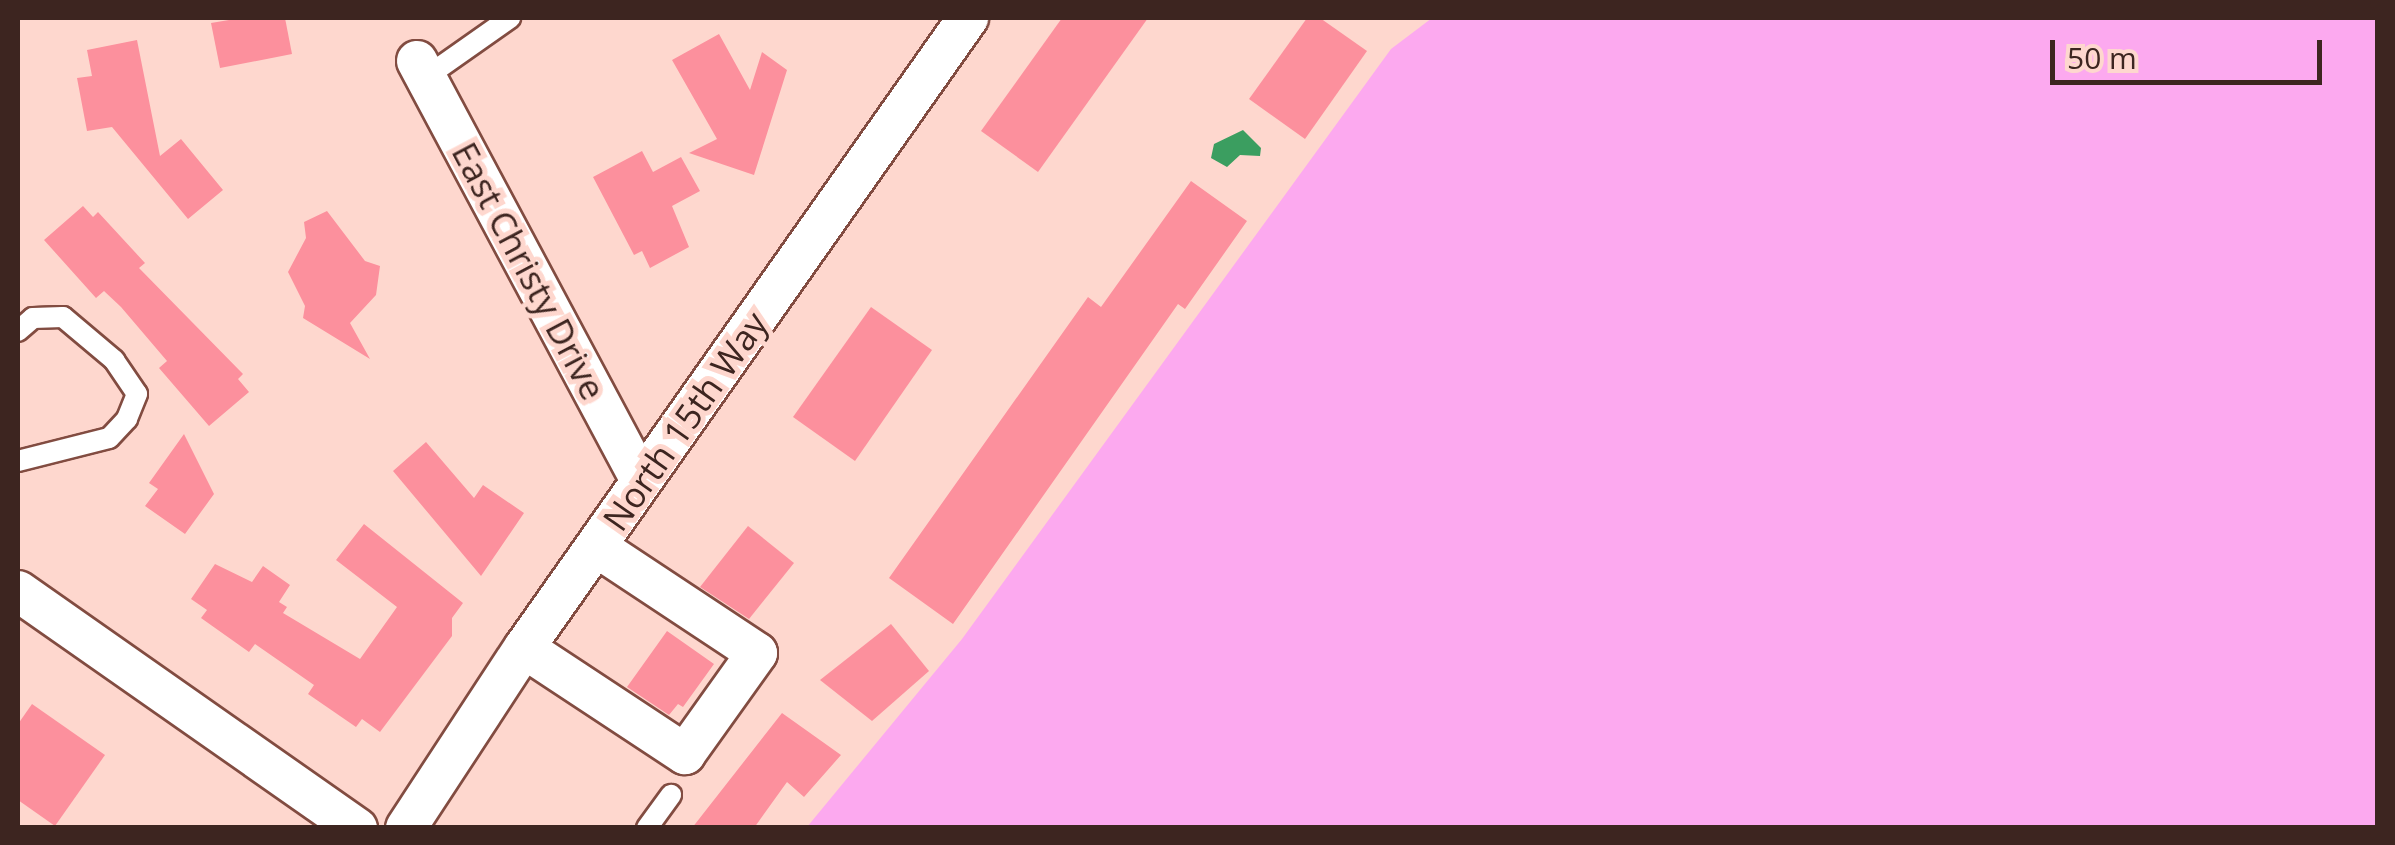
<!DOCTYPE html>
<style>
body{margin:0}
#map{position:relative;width:2395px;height:845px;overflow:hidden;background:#fed7ce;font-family:"Open Sans",sans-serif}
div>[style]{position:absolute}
.green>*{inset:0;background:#fca9ef}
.water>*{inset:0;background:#3b9e60}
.building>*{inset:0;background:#fc909d}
.roads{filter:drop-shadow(2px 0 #824c41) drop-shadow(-2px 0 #824c41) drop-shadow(0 2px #824c41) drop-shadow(0 -2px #824c41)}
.service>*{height:20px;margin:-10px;padding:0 10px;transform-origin:10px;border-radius:10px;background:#fff}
.minor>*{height:40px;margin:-20px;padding:0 20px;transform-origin:20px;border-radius:20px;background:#fff}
span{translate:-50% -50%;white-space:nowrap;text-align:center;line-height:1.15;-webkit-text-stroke:10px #fed7ce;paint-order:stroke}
.street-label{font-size:35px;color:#3d2520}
.frame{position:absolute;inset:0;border:20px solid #3d2520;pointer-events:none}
.scale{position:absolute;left:2050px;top:40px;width:272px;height:45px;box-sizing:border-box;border:5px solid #3d2520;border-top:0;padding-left:12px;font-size:30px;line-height:35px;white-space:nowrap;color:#3d2520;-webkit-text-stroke:8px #fed7ce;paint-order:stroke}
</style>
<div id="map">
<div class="green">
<div style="clip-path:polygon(1432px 18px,2377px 18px,2377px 827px,807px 827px,962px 639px,1391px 49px)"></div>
</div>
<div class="water">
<div style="clip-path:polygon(1243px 130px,1261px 148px,1260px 156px,1240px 155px,1227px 167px,1211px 158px,1214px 144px)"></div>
</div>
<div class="building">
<div style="clip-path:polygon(241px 18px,285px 18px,292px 54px,220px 68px,211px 23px)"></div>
<div style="clip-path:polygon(1062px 18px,1148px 18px,1038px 172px,981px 131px)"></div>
<div style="clip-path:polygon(1307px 18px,1320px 18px,1367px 51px,1305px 139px,1249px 99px)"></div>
<div style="clip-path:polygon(719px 34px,750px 90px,762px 52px,787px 70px,754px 175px,689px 153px,717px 139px,672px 60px)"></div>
<div style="clip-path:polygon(137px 40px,160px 156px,181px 139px,223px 190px,188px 219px,112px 127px,87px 131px,77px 78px,92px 76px,87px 50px)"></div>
<div style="clip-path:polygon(642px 151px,653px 172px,681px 157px,700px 191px,672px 206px,689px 247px,650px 268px,642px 251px,634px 255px,593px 177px)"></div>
<div style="clip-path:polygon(1191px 181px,1247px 221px,1185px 309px,1178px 304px,953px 624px,889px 578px,1088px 297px,1101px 307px)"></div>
<div style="clip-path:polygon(83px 206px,93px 217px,98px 212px,145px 263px,139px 268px,243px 374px,238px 379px,249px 392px,209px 426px,159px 368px,167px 361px,121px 307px,104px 291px,96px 298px,44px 240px)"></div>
<div style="clip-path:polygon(327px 211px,365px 261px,380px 266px,376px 295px,350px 323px,370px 359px,303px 318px,305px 306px,288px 272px,306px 238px,304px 222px)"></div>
<div style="clip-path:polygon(871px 307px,932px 350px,855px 461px,793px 417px)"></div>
<div style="clip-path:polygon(184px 434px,214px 494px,185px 534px,145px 506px,158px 489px,149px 483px)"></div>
<div style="clip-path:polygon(426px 442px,474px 498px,483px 485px,524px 513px,481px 576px,393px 471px)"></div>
<div style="clip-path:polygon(364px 524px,463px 603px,452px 618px,452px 636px,380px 732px,362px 719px,356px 727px,308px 694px,314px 685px,255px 644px,249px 652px,201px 618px,207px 610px,191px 599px,215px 564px,252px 582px,263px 566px,290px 585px,279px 602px,287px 607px,283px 613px,360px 659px,397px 607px,336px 560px)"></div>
<div style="clip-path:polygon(748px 526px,794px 563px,749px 619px,700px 587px)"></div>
<div style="clip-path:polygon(891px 624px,929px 671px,872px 721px,820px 680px)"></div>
<div style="clip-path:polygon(667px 631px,714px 664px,683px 707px,678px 704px,669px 715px,627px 687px)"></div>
<div style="clip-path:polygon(32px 704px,105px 755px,55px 826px,18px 800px,18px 724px)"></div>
<div style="clip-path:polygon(782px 713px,841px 755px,804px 797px,787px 782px,754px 828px,692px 828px)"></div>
</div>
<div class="roads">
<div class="service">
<div style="left:426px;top:77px;width:103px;rotate:-35.1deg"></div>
<div style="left:18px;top:331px;width:20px;rotate:-41deg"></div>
<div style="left:33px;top:318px;width:30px;rotate:-2deg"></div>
<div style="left:63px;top:317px;width:67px;rotate:40.1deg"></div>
<div style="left:114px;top:360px;width:41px;rotate:55.9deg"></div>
<div style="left:137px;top:394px;width:27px;rotate:112deg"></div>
<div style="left:127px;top:419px;width:26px;rotate:133deg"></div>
<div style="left:109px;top:438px;width:94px;rotate:165.8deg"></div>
<div style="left:647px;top:828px;width:41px;rotate:-54deg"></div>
</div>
<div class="minor">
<div style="left:417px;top:61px;width:476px;rotate:61.9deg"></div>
<div style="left:18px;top:591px;width:414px;rotate:35deg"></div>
<div style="left:524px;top:648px;width:193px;rotate:33.4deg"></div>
<div style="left:685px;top:754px;width:124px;rotate:-54.5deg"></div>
<div style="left:757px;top:653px;width:192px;rotate:-146.5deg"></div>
<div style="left:406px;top:828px;width:215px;rotate:-56.8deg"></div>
<div style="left:524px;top:648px;width:771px;rotate:-54.83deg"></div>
</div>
</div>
<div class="street-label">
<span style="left:529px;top:271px;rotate:62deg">East Christy Drive</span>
<span style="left:685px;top:421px;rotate:-55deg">North 15th Way</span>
</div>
<div class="frame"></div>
<div class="scale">50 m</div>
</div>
